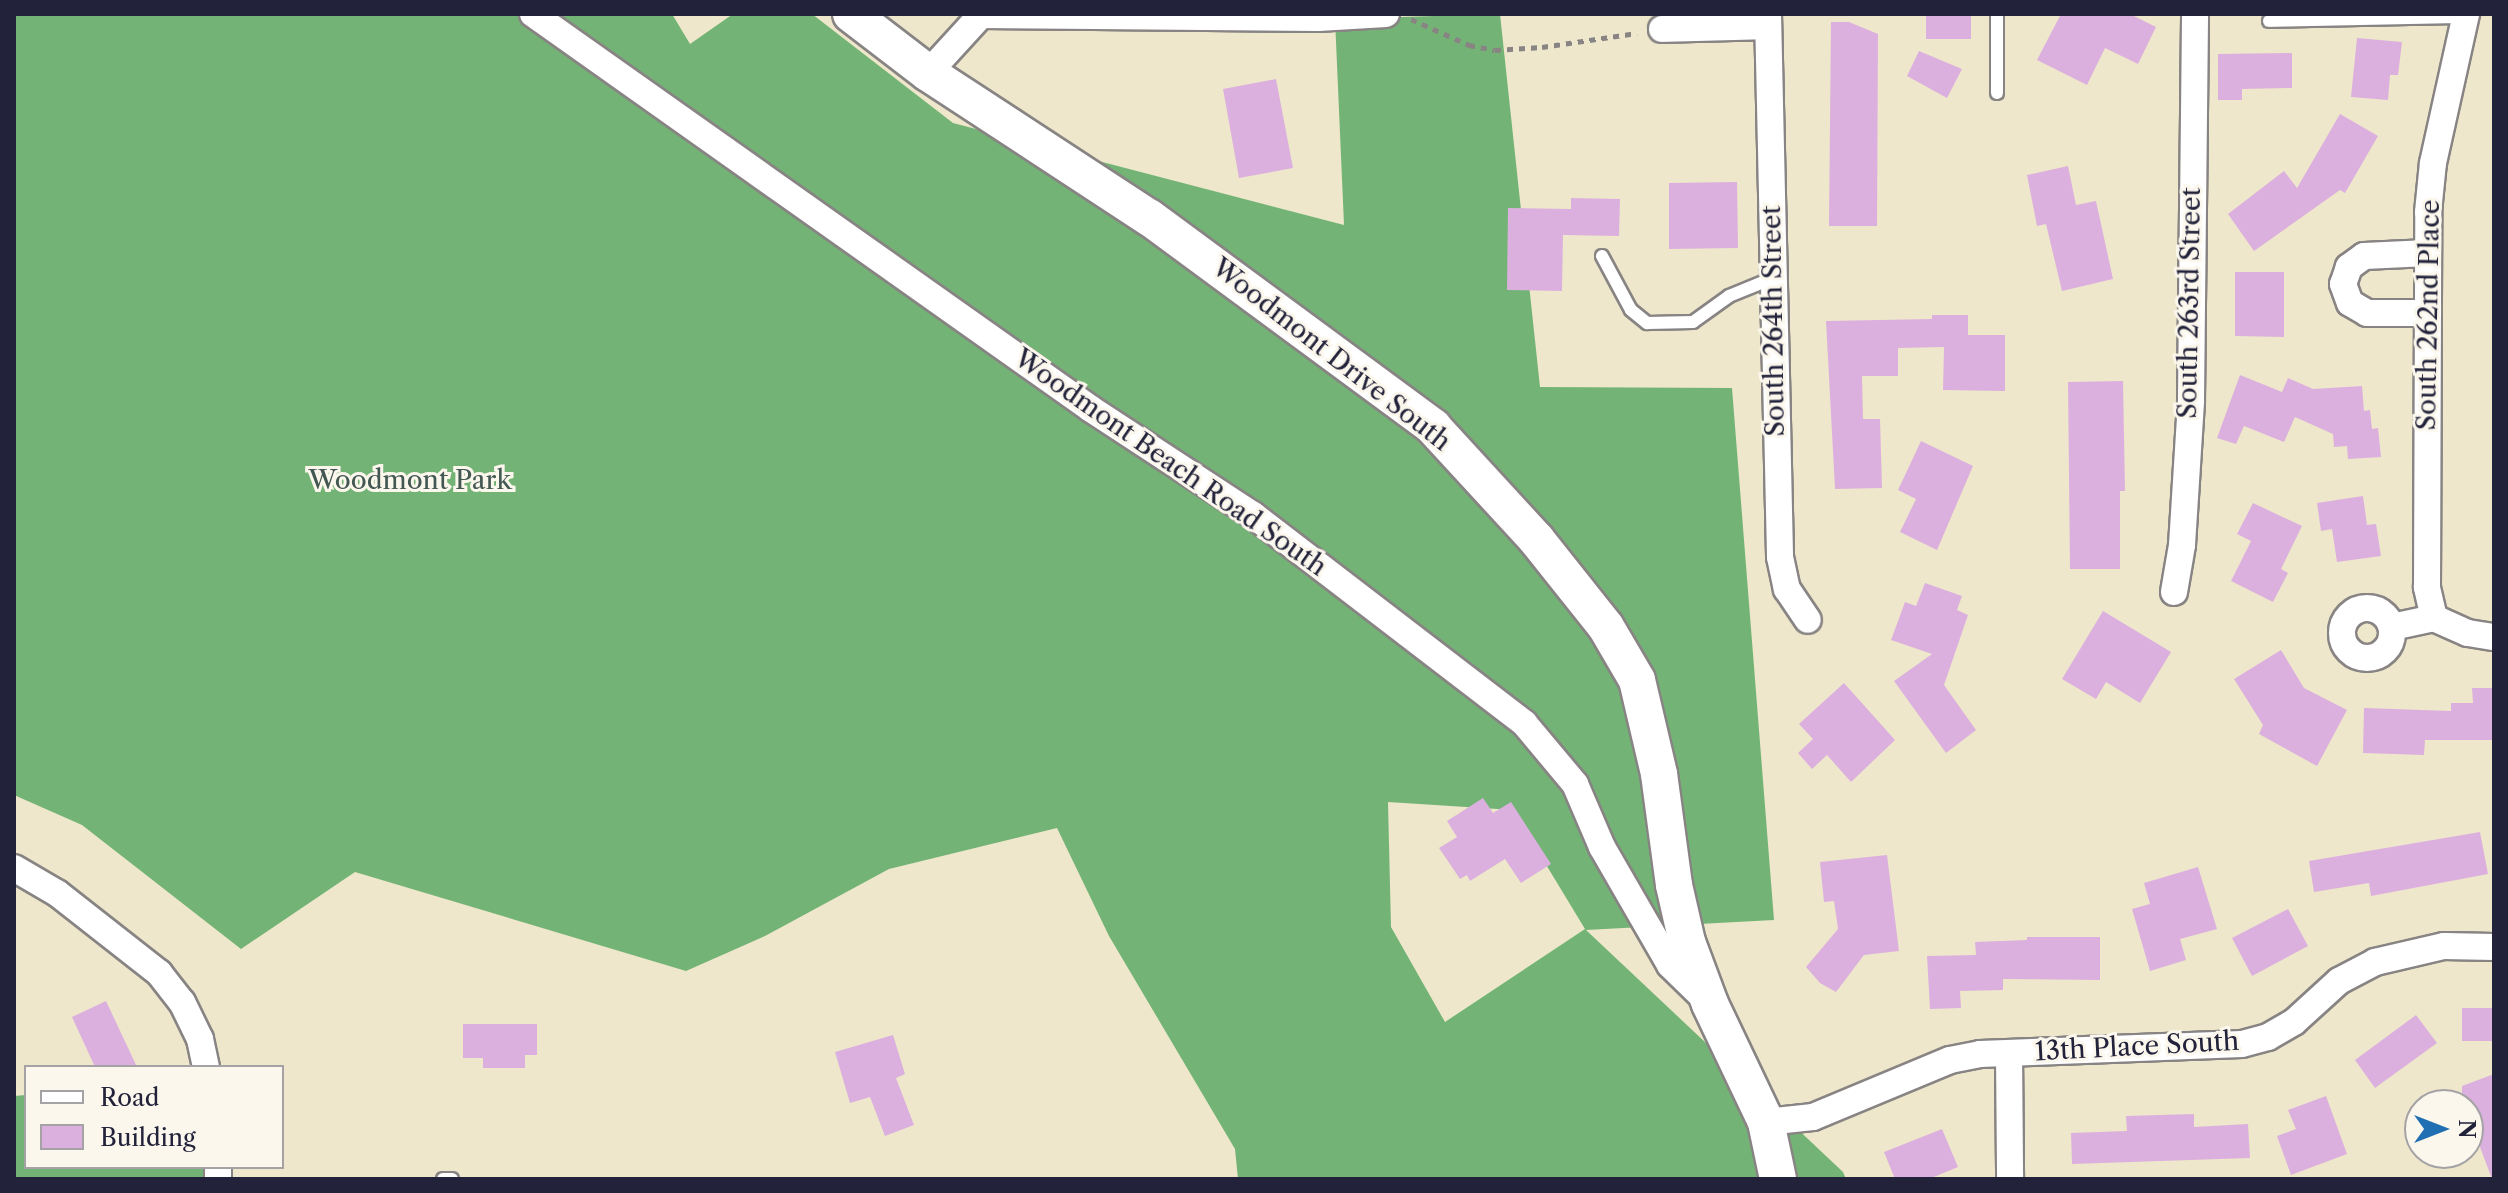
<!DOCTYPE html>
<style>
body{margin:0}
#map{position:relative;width:2508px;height:1193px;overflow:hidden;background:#eee7cb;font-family:"Libre Caslon Text",serif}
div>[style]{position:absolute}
.forest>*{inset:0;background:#73b476}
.building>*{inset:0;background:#dcb0de}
.path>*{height:5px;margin-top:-2.5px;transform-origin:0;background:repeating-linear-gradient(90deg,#888483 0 6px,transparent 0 12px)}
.roads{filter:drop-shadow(2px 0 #888483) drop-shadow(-2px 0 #888483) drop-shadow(0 2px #888483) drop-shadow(0 -2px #888483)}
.lane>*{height:12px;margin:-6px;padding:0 6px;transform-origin:6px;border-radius:6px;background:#fff}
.street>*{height:26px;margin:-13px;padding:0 13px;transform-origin:13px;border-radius:13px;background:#fff}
.street>.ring{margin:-13px;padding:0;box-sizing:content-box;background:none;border:26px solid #fff;border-radius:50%}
.secondary>*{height:36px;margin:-18px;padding:0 18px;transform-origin:18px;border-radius:18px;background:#fff}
span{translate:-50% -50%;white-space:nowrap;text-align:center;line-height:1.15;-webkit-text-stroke:6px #fbf7ec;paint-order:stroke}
.street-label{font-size:26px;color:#22223b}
.park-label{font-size:26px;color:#435753}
.frame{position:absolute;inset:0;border:16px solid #22223b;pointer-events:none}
.legend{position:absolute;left:24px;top:1065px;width:260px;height:104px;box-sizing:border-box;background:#fbf7ec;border:2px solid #a4a2a5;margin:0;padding:10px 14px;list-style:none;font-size:24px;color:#22223b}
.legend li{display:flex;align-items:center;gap:16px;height:40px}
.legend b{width:40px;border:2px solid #a4a2a5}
.north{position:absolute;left:2404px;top:1089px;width:80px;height:80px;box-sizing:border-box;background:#fbf7ec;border:2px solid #a4a2a5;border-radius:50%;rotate:90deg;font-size:22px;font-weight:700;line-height:32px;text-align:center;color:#22223b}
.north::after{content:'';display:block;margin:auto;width:28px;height:36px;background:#1f6fb2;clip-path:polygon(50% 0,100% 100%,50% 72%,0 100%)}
</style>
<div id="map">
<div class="forest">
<div style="clip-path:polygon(evenodd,14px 14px,672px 14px,690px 44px,733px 14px,812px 14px,953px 123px,1344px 225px,1335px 19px,1500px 14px,1540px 387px,1732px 388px,1774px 920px,1586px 930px,1843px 1172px,1846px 1179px,1238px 1179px,1235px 1149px,1109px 936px,1057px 828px,889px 869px,765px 936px,686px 971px,355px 872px,241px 949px,82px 825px,14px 795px,14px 14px,1388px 802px,1513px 810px,1585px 929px,1445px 1022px,1391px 927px,1388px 802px)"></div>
<div style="clip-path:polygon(26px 1095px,26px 1167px,210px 1167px,210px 1179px,14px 1179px,14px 1096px)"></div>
</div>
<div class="building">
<div style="clip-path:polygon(1926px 14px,1971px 14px,1971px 39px,1926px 39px)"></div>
<div style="clip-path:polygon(2061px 14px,2130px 14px,2156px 27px,2138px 64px,2105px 48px,2087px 85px,2037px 60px)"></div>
<div style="clip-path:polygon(1831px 22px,1849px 22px,1878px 34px,1877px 226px,1829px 226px)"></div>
<div style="clip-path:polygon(2357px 38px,2402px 42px,2398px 75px,2390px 75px,2388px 100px,2351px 97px)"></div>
<div style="clip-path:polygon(1919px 51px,1962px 69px,1947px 98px,1907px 76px)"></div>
<div style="clip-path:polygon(2292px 53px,2292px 88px,2242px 89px,2242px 100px,2218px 100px,2218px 54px)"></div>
<div style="clip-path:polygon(1276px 79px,1293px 168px,1239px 178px,1223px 89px)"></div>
<div style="clip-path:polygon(2340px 114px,2378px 136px,2345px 193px,2340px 190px,2254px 251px,2228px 214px,2284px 171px,2297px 188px)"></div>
<div style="clip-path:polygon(2068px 166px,2076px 205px,2096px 201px,2113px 279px,2062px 291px,2046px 224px,2037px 226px,2027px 175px)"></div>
<div style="clip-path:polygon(1737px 182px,1738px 248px,1669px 249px,1669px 183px)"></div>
<div style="clip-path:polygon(1571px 198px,1620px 199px,1619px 236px,1563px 235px,1562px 291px,1507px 290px,1508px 208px,1571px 209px)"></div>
<div style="clip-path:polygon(2235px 272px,2284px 272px,2284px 337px,2235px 336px)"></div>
<div style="clip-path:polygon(1932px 315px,1968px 315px,1968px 335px,2005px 335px,2005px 391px,1943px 390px,1944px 347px,1898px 348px,1898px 376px,1862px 376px,1863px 419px,1880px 419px,1882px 488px,1835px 489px,1826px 321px,1932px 319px)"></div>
<div style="clip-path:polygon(2240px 375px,2282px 392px,2288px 378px,2313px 389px,2362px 386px,2364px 411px,2370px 410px,2372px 429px,2378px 428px,2381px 457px,2348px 459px,2347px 446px,2334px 447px,2333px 434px,2295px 417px,2284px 442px,2244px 426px,2236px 444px,2217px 438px)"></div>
<div style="clip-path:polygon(2123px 381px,2125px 491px,2120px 491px,2120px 569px,2070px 569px,2068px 382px)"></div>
<div style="clip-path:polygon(1921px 441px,1973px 466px,1937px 550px,1900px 532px,1916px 499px,1898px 490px)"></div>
<div style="clip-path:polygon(2363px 496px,2367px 525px,2376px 524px,2381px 556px,2337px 562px,2332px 529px,2321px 531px,2317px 503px)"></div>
<div style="clip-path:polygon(2253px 503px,2302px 526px,2281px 569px,2288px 573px,2273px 602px,2231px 581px,2251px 541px,2237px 534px)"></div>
<div style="clip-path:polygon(1925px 583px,1962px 596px,1957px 610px,1968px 615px,1944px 685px,1976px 730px,1946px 753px,1894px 681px,1932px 654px,1891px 640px,1905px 602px,1916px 606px)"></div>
<div style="clip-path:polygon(2103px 611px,2171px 652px,2140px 703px,2106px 682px,2096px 699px,2062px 679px)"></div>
<div style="clip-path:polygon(2281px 650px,2304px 688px,2347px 710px,2317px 766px,2259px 734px,2263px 725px,2234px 679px)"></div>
<div style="clip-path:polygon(1844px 683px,1895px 740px,1851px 782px,1827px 755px,1812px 769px,1798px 753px,1813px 739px,1799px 724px)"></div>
<div style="clip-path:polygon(2472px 688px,2494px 688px,2494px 740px,2425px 740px,2424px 755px,2363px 753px,2364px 708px,2451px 711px,2451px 703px,2473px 703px)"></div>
<div style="clip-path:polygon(1483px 798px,1493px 813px,1511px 802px,1551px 864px,1521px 883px,1505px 859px,1470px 881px,1467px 875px,1460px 879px,1439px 848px,1457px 837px,1447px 821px)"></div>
<div style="clip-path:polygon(2480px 832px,2488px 874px,2371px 896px,2369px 883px,2314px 892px,2309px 861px)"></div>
<div style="clip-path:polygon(1887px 855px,1899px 951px,1864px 955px,1836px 992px,1820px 983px,1806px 967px,1838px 929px,1834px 901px,1824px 902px,1820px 862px)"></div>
<div style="clip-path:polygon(2198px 867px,2217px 929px,2180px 939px,2186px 960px,2150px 971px,2132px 909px,2150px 904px,2144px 883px)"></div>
<div style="clip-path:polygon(2288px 909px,2308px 946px,2252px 976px,2232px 938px)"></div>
<div style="clip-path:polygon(2027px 937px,2100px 937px,2100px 980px,2003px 979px,2003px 990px,1960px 991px,1961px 1008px,1930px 1009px,1927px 956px,1976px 955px,1975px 942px,2027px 940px)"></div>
<div style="clip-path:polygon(106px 1001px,137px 1067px,95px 1067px,72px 1017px)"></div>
<div style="clip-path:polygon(2462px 1008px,2494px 1008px,2494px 1041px,2462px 1041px)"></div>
<div style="clip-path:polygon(2416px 1015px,2437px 1043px,2375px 1088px,2355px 1060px)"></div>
<div style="clip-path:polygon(463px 1024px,537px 1024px,537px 1055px,525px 1055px,525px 1068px,483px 1068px,483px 1058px,463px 1058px)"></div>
<div style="clip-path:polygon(893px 1035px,905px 1074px,896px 1078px,914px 1125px,885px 1136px,870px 1097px,850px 1103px,835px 1052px)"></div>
<div style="clip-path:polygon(2494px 1074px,2494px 1178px,2492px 1179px,2468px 1115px,2468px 1105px,2464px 1105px,2462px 1098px,2462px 1086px)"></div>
<div style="clip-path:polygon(2326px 1096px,2347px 1154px,2291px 1175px,2277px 1136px,2296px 1129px,2288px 1110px)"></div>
<div style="clip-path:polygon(2194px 1114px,2194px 1127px,2248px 1124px,2250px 1158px,2072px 1164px,2071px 1133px,2127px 1131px,2126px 1116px)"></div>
<div style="clip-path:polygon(1942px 1129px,1958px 1167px,1929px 1179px,1895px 1179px,1884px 1152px)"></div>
</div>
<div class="path">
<div style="left:1411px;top:19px;width:64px;rotate:24.1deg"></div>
<div style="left:1469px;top:45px;width:26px;rotate:11deg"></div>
<div style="left:1495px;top:50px;width:47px;rotate:-3.7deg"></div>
<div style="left:1542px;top:47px;width:96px;rotate:-8.4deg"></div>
</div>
<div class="roads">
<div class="lane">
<div style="left:2269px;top:21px;width:196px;rotate:-1.2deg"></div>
<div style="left:1997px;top:93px;width:79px;rotate:-90deg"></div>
<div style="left:1602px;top:256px;width:61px;rotate:61.8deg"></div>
<div style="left:1631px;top:310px;width:21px;rotate:39deg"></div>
<div style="left:1647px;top:323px;width:46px;rotate:-1.2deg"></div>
<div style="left:1693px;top:322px;width:44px;rotate:-35.8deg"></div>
<div style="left:1729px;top:296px;width:48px;rotate:-22.2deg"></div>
<div style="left:443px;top:1179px;width:9px"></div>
</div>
<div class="street">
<div style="left:533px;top:14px;width:684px;rotate:35.29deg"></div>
<div style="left:1091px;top:409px;width:194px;rotate:33.2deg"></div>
<div style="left:1253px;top:515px;width:342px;rotate:37.5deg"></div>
<div style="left:1524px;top:723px;width:80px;rotate:50.1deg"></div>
<div style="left:1575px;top:784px;width:69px;rotate:66.8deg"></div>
<div style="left:1602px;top:847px;width:136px;rotate:60deg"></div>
<div style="left:1670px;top:965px;width:49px;rotate:44.2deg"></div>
<div style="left:1768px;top:14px;width:543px;rotate:88.73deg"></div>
<div style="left:1780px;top:557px;width:33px;rotate:78deg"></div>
<div style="left:1787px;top:589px;width:37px;rotate:56deg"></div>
<div style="left:1662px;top:29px;width:106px;rotate:-1.6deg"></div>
<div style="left:928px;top:73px;width:79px;rotate:-47.6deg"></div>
<div style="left:981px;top:15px;width:337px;rotate:0.5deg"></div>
<div style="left:1318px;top:18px;width:68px;rotate:-3.4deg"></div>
<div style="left:2428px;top:253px;width:64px;rotate:177.3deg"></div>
<div style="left:2364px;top:256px;width:19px;rotate:144deg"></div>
<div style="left:2349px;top:267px;width:18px;rotate:109deg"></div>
<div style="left:2343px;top:284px;width:20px;rotate:70deg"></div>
<div style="left:2350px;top:303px;width:20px;rotate:30deg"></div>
<div style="left:2367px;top:313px;width:61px"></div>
<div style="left:2174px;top:592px;width:48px;rotate:-80.3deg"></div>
<div style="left:2182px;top:545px;width:145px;rotate:-86.4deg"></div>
<div style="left:2191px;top:400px;width:386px;rotate:-89.4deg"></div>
<div class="ring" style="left:2342px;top:608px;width:24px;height:24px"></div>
<div style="left:2434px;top:618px;width:32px;rotate:-103deg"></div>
<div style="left:2427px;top:587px;width:375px;rotate:-89.8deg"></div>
<div style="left:2428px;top:212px;width:49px;rotate:-84.2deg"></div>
<div style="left:2433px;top:163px;width:153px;rotate:-77.5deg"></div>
<div style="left:2392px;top:627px;width:43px;rotate:-12.1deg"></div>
<div style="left:2434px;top:618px;width:37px;rotate:24deg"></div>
<div style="left:2468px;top:633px;width:26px;rotate:9deg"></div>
<div style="left:14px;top:868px;width:50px;rotate:30.2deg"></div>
<div style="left:57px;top:893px;width:130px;rotate:38.1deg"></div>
<div style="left:159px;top:973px;width:37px;rotate:52deg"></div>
<div style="left:182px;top:1002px;width:41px;rotate:64.1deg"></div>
<div style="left:200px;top:1039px;width:29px;rotate:78deg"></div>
<div style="left:2009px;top:1053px;width:126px;rotate:89.5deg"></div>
<div style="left:1766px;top:1122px;width:47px;rotate:-6.1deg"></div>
<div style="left:1813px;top:1117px;width:148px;rotate:-22.6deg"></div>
<div style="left:1950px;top:1060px;width:31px;rotate:-11deg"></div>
<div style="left:1980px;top:1054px;width:262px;rotate:-2.2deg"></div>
<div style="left:2242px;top:1044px;width:27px;rotate:-15deg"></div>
<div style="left:2268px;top:1037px;width:30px;rotate:-30deg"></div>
<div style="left:2294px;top:1022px;width:61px;rotate:-42.3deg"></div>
<div style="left:2339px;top:981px;width:41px;rotate:-27.8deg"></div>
<div style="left:2375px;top:962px;width:71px;rotate:-13.1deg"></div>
<div style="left:2444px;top:946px;width:50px;rotate:1.1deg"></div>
<div style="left:218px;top:1167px;width:12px;rotate:90deg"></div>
</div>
<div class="secondary">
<div style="left:851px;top:14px;width:97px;rotate:37.5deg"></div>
<div style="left:928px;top:73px;width:265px;rotate:33.2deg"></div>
<div style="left:1150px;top:218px;width:352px;rotate:36.4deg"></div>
<div style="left:1433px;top:427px;width:152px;rotate:47.4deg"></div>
<div style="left:1536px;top:539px;width:112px;rotate:51.5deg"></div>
<div style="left:1606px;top:627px;width:61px;rotate:59.7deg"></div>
<div style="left:1637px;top:680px;width:97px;rotate:76.8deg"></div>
<div style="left:1659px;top:774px;width:112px;rotate:82.3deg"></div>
<div style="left:1674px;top:885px;width:58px;rotate:77.2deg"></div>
<div style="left:1687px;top:942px;width:66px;rotate:69.6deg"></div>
<div style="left:1710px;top:1004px;width:131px;rotate:64.6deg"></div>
<div style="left:1766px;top:1122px;width:58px;rotate:78.1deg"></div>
</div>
</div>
<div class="street-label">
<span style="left:2190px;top:303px;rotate:-89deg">South 263rd Street</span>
<span style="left:2429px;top:315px;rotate:-89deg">South 262nd Place</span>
<span style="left:1774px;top:321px;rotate:-91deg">South 264th Street</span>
<span style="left:1331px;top:355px;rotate:38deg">Woodmont Drive South</span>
<span style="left:1170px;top:463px;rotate:35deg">Woodmont Beach Road South</span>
<span style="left:2137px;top:1047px;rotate:-3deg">13th Place South</span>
</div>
<div class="park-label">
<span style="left:410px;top:481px">Woodmont Park</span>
</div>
<div class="frame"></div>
<ul class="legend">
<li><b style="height:10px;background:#fff"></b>Road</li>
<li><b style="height:22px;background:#dcb0de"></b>Building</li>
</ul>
<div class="north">N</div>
</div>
